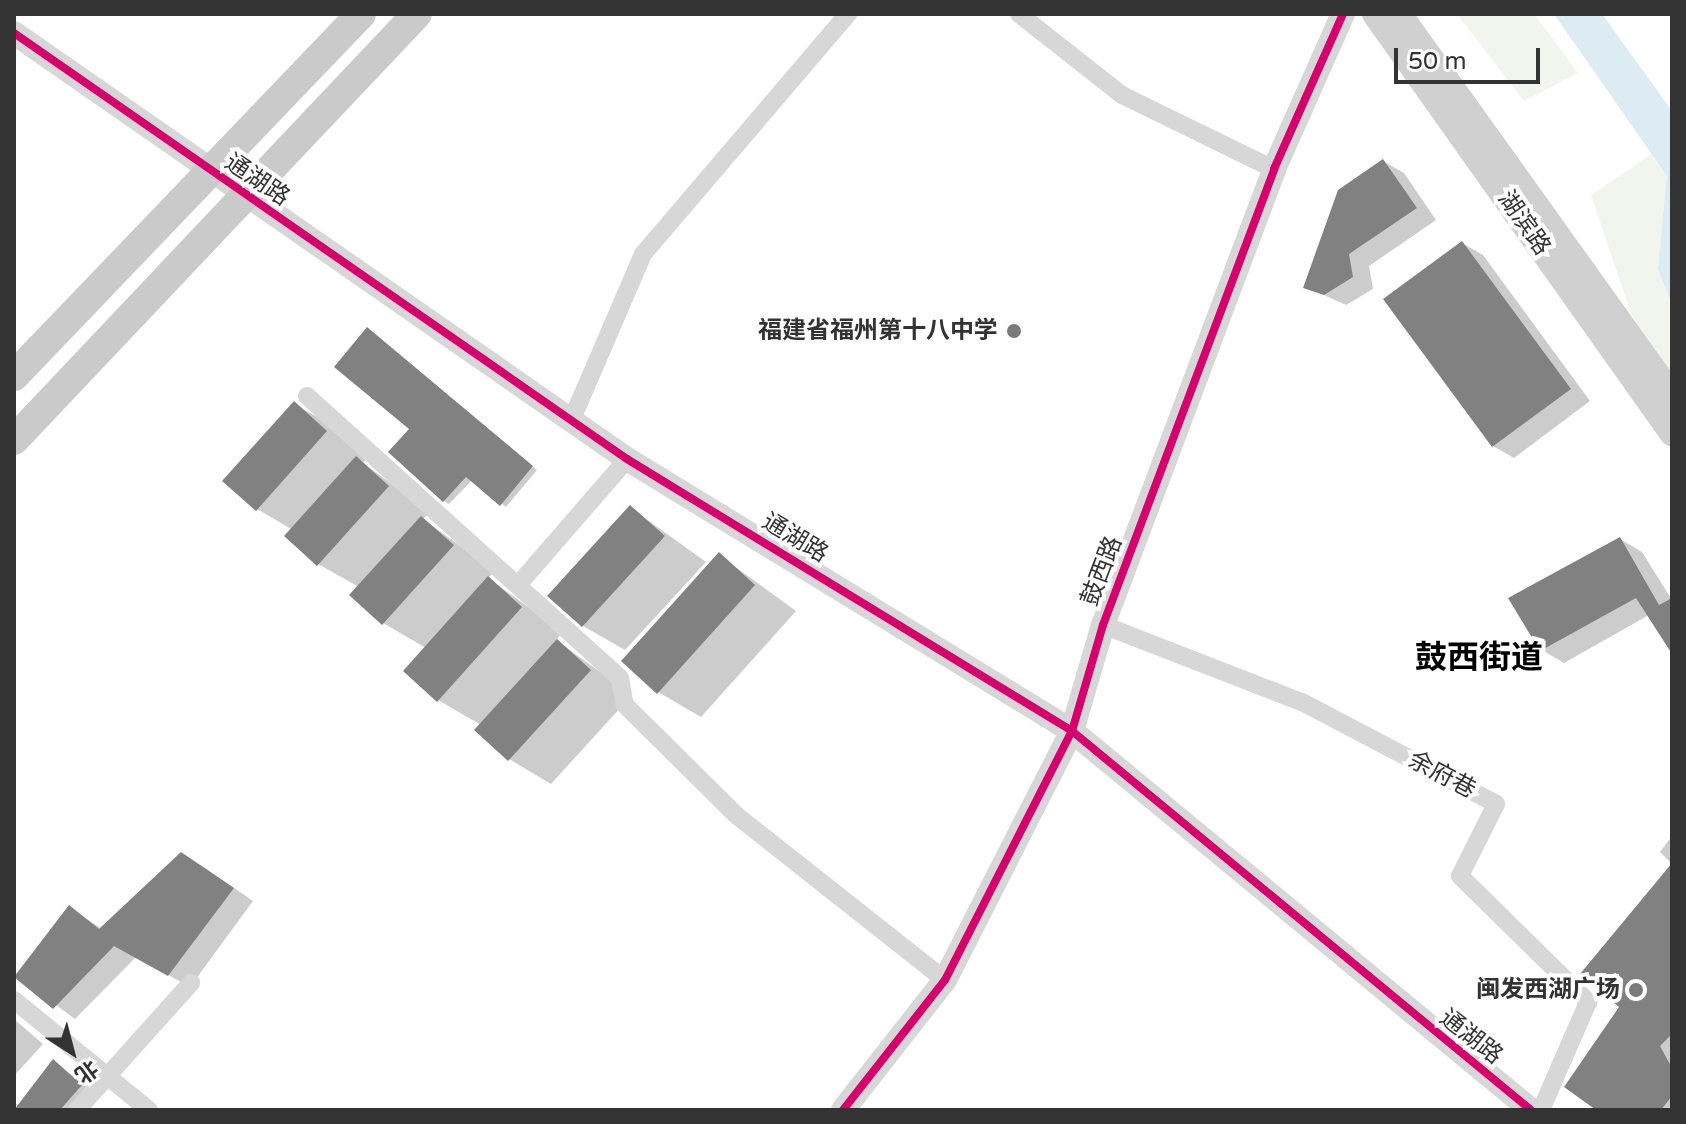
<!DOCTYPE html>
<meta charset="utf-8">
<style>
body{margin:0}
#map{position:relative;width:1686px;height:1124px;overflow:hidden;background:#fff;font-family:"Varela Round","Noto Sans SC",sans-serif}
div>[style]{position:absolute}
.green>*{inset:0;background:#f1f5ed}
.water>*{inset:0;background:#ddebf3}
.shadow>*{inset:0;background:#0003}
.building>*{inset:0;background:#818181}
.minor>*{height:18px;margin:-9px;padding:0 9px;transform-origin:9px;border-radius:9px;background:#d7d7d7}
.tertiary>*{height:24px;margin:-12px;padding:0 12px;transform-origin:12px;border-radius:12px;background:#d7d7d7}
.secondary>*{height:26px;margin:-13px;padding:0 13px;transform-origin:13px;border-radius:13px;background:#d0d0d0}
.primary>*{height:30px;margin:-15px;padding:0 15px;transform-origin:15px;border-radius:15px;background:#cacaca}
.cycleway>*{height:8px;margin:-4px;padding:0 4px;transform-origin:4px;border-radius:4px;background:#d6006c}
.dots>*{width:22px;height:22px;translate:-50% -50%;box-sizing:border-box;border:4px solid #fff;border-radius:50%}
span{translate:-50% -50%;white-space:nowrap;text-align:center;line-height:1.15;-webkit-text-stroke:8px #fff;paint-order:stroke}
.street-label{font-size:24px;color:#333}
.poi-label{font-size:24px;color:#333;font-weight:700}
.right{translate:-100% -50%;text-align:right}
.district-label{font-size:32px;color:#000;font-weight:700}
.frame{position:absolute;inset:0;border:16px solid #333;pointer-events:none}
.north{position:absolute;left:32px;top:1012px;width:80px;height:80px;-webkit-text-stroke:6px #fff;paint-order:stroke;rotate:144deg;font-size:22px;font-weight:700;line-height:32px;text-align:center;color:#333}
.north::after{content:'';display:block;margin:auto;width:28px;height:36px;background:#333;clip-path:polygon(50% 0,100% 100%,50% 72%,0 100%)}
.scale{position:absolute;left:1394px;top:48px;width:146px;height:36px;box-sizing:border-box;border:4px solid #333;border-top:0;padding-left:10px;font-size:24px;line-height:28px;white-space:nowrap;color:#333;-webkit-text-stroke:6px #fff;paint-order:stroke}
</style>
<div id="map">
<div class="green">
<div style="clip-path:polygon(1457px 14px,1534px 14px,1578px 73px,1524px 101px)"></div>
<div style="clip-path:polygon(1672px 140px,1672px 376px,1631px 313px,1591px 195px)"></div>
</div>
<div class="water">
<div style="clip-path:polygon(1554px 14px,1602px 14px,1672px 111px,1672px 304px,1658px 269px,1667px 176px)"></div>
</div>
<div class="shadow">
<div style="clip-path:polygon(1383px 161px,1404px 173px,1436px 220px,1369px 266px,1373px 289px,1346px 305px,1306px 287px)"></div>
<div style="clip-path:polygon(1462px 243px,1483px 255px,1590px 401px,1514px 458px,1493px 446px)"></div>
<div style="clip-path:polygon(373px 333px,537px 470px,506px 507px,472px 480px,449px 504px,444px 501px)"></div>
<div style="clip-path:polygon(294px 404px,337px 428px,368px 456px,363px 463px,430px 512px,423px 519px,495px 571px,488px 578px,563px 632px,556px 640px,632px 695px,551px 784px,509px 759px,481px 725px,438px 700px,426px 648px,383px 623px,359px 587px,318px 564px,293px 530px,257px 509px)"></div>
<div style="clip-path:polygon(631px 508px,706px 562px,625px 650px,583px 626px)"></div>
<div style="clip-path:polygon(1620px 539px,1642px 552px,1672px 600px,1672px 650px,1649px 615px,1564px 663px,1542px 650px)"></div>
<div style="clip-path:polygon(719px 555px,796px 611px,701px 717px,658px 692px)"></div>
<div style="clip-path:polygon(1672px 836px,1672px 864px,1660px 852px)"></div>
<div style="clip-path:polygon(202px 866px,253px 901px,190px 987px,136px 957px,75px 1019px,15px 975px,70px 908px,102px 929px)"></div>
<div style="clip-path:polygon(1672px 866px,1672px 1110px,1607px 1110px,1622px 1006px)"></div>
<div style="clip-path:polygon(14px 1019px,43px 1044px,14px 1076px)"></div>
<div style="clip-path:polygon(53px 1061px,100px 1097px,88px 1110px,14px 1110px)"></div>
</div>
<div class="building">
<div style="clip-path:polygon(1383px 159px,1417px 208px,1349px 254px,1353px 277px,1324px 295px,1303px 288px,1338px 190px)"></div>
<div style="clip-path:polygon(1462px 241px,1571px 389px,1492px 447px,1383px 299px)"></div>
<div style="clip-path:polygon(367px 327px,533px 466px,500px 506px,466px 477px,443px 502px,388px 452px,409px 429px,334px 367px)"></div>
<div style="clip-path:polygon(294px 401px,327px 431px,256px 511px,222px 481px)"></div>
<div style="clip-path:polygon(356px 456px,389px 486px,317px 566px,284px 536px)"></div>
<div style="clip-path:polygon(630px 505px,665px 536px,582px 627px,547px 596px)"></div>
<div style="clip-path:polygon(421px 516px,454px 545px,382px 625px,349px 595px)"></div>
<div style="clip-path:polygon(1620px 537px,1659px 605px,1672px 598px,1672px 654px,1636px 598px,1540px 651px,1508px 598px)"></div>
<div style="clip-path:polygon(719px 552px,755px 585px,657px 694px,621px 661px)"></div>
<div style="clip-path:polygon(488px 576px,522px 607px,437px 702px,403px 671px)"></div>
<div style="clip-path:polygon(557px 639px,591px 670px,508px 761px,474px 730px)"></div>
<div style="clip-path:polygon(181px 852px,234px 888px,168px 976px,114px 946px,53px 1009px,14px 977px,69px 905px,99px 929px)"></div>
<div style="clip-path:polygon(1672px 863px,1672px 1034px,1660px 1046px,1672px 1068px,1672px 1096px,1661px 1110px,1596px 1110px,1564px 1087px,1619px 1007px,1580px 974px)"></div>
<div style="clip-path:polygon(53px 1059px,82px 1085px,60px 1110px,14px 1110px)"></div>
</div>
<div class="minor">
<div style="left:1019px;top:14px;width:131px;rotate:38.2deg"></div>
<div style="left:1122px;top:95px;width:169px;rotate:26deg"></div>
<div style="left:307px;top:396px;width:421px;rotate:42deg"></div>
<div style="left:620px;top:678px;width:27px;rotate:80deg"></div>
<div style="left:625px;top:705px;width:156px;rotate:44.7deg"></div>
<div style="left:736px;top:815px;width:266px;rotate:38.3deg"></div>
<div style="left:572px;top:419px;width:180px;rotate:-66.7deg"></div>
<div style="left:643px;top:254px;width:316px;rotate:-49.5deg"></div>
<div style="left:518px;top:585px;width:167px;rotate:-49.1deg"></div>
<div style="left:1103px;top:625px;width:213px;rotate:21.2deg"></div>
<div style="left:1302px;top:702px;width:219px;rotate:27.7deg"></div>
<div style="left:1496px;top:804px;width:80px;rotate:116.6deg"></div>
<div style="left:1460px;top:876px;width:180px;rotate:44.5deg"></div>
<div style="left:1588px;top:1002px;width:118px;rotate:113.5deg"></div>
<div style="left:14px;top:1000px;width:174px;rotate:39.2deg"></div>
<div style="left:77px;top:1110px;width:171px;rotate:-48.1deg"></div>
</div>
<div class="tertiary">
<div style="left:14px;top:33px;width:746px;rotate:34.8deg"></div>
<div style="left:627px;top:459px;width:522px;rotate:31.43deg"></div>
<div style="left:1072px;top:731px;width:595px;rotate:39.55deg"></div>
<div style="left:843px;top:1110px;width:165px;rotate:-51.9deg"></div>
<div style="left:945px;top:980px;width:280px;rotate:-63deg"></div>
<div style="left:1072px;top:731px;width:110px;rotate:-73.7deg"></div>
<div style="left:1103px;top:625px;width:487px;rotate:-69.4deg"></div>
<div style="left:1274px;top:169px;width:170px;rotate:-66deg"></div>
</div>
<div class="secondary">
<div style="left:1375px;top:14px;width:514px;rotate:54.67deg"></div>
<div style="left:1399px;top:14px;width:469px;rotate:54.4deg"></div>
</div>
<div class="primary">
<div style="left:14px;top:376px;width:501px;rotate:-46.21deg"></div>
<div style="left:14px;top:440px;width:586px;rotate:-46.59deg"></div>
</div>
<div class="cycleway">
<div style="left:14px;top:33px;width:746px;rotate:34.8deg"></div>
<div style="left:627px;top:459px;width:522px;rotate:31.43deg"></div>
<div style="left:1072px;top:731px;width:595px;rotate:39.55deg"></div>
<div style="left:843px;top:1110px;width:165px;rotate:-51.9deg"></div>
<div style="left:945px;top:980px;width:280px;rotate:-63deg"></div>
<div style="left:1072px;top:731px;width:110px;rotate:-73.7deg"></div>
<div style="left:1103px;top:625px;width:487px;rotate:-69.4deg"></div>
<div style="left:1274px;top:169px;width:170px;rotate:-66deg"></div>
</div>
<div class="dots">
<div style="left:1014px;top:331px;background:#7a7a7a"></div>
<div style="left:1636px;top:990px;background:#7a7a7a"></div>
</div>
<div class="street-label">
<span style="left:257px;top:180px;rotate:34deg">通湖路</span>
<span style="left:1524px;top:223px;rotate:55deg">湖滨路</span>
<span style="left:795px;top:538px;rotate:31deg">通湖路</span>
<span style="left:1102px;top:571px;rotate:-69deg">鼓西路</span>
<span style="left:1442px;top:775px;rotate:28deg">余府巷</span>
<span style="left:1471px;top:1037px;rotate:38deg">通湖路</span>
</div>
<div class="poi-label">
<span class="right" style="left:998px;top:331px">福建省福州第十八中学</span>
<span class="right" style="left:1620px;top:990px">闽发西湖广场</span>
</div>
<div class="district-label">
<span style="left:1479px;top:658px">鼓西街道</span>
</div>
<div class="frame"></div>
<div class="north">北</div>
<div class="scale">50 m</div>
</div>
